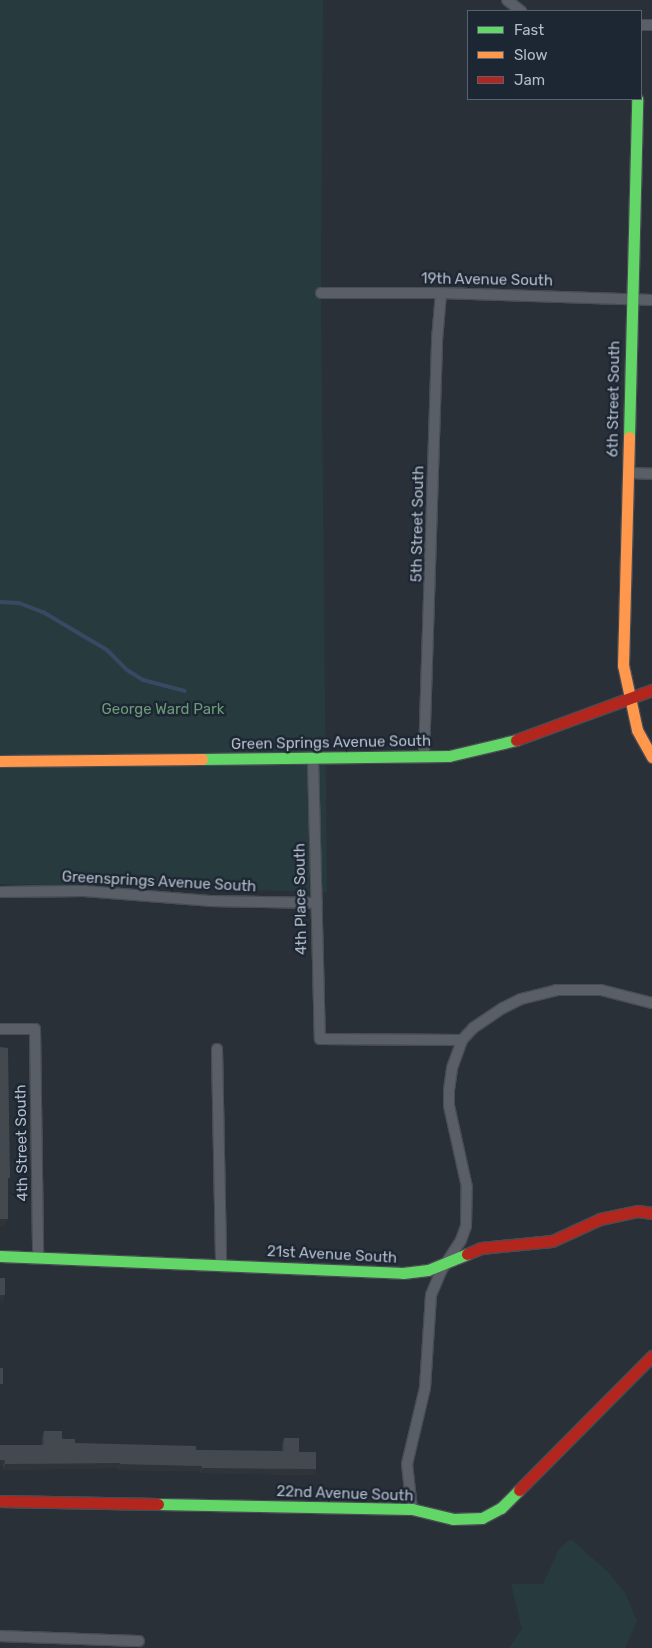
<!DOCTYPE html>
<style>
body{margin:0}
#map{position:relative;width:652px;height:1648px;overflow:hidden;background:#2a3038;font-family:Rubik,sans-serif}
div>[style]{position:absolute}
.green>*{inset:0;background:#273a3e}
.stream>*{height:4px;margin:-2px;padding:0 2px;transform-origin:2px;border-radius:2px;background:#384963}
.roads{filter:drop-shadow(1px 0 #484c53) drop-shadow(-1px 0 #484c53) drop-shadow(0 1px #484c53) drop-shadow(0 -1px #484c53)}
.street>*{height:10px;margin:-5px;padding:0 5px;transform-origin:5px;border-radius:5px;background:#5a5e66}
.fast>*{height:11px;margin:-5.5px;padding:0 5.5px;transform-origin:5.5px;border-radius:5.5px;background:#63d668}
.slow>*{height:11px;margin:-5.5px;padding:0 5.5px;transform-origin:5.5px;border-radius:5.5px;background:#ff974d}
.jam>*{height:11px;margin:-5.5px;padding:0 5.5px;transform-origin:5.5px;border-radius:5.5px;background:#b3261e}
.wall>*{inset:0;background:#3a3f45}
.shaded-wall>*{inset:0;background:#303338}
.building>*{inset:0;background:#444950}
span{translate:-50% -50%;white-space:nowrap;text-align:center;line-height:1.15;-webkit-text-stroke:5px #1d2633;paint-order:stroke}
.street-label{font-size:15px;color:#b4bcc9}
.park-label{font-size:15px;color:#6b9a76}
.legend{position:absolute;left:467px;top:10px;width:175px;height:90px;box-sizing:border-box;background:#1d2633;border:1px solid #59626f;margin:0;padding:6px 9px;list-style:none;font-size:15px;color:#b4bcc9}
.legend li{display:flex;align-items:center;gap:10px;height:25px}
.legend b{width:25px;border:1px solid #59626f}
</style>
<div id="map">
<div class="green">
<div style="clip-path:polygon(0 0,323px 0,321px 293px,327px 892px,0 884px)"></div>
<div style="clip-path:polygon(571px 1539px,609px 1573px,625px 1593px,637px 1621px,625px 1648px,509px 1648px,522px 1629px,511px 1584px,543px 1584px,559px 1549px)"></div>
</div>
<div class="stream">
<div style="left:0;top:602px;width:19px;rotate:3deg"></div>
<div style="left:19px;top:603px;width:26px;rotate:21deg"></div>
<div style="left:43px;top:612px;width:74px;rotate:30.7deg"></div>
<div style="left:107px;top:650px;width:28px;rotate:45deg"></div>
<div style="left:127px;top:670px;width:19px;rotate:32deg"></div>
<div style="left:143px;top:680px;width:43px;rotate:14.7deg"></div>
</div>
<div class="roads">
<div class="street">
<div style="left:507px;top:0;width:18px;rotate:38deg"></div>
<div style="left:641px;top:25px;width:11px"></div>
<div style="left:321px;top:293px;width:120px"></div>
<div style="left:441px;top:293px;width:211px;rotate:1.9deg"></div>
<div style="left:628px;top:473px;width:24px;rotate:2deg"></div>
<div style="left:424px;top:757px;width:417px;rotate:-88.2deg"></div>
<div style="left:437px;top:340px;width:47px;rotate:-85.1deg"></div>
<div style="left:313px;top:758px;width:281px;rotate:88.6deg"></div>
<div style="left:320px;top:1039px;width:142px;rotate:0.4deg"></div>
<div style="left:462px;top:1040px;width:16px;rotate:-47deg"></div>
<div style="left:473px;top:1028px;width:36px;rotate:-34deg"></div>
<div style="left:503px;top:1008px;width:20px;rotate:-27deg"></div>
<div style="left:521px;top:999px;width:36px;rotate:-14deg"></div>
<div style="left:556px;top:990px;width:45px"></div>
<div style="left:601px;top:990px;width:53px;rotate:14.3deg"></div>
<div style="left:0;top:892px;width:84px;rotate:-0.7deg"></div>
<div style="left:84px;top:891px;width:126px;rotate:4.5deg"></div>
<div style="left:210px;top:901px;width:107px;rotate:1.1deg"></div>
<div style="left:0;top:1029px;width:35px"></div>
<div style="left:35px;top:1029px;width:227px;rotate:89.2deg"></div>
<div style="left:217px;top:1049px;width:216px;rotate:88.9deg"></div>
<div style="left:412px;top:1509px;width:45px;rotate:-96.3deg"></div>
<div style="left:407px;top:1464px;width:78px;rotate:-76.7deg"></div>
<div style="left:425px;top:1388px;width:93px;rotate:-86.3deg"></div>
<div style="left:431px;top:1295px;width:26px;rotate:-67deg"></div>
<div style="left:441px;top:1271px;width:37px;rotate:-57deg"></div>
<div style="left:461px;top:1240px;width:15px;rotate:-70deg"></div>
<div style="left:466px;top:1226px;width:39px;rotate:-89deg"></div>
<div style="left:467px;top:1187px;width:83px;rotate:-102.5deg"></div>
<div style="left:449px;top:1106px;width:16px;rotate:-90deg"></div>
<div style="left:449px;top:1090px;width:22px;rotate:-82deg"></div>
<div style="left:452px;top:1068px;width:30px;rotate:-70deg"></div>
<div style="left:0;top:1636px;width:139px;rotate:2.1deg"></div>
</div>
<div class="fast">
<div style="left:629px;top:437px;width:338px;rotate:-88.6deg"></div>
<div style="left:202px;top:759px;width:247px;rotate:-0.7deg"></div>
<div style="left:449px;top:756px;width:69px;rotate:-13.4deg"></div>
<div style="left:0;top:1256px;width:403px;rotate:2.4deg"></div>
<div style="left:403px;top:1273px;width:25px;rotate:-7deg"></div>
<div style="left:428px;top:1270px;width:42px;rotate:-22.3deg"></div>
<div style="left:158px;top:1504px;width:254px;rotate:1.1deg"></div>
<div style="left:412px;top:1509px;width:42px;rotate:13.7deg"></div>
<div style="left:453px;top:1519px;width:29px;rotate:-2deg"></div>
<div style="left:482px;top:1518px;width:21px;rotate:-28deg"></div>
<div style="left:501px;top:1508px;width:25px;rotate:-45deg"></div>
</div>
<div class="slow">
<div style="left:629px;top:437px;width:228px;rotate:91.5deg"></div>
<div style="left:623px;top:665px;width:66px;rotate:77.8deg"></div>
<div style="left:637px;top:730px;width:31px;rotate:61deg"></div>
<div style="left:0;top:761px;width:202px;rotate:-0.6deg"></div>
</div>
<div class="jam">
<div style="left:516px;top:740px;width:145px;rotate:-20.2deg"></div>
<div style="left:467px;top:1254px;width:15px;rotate:-23deg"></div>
<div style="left:481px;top:1248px;width:71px;rotate:-5.6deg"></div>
<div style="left:552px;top:1241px;width:53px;rotate:-24.6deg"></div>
<div style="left:600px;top:1219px;width:39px;rotate:-12deg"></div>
<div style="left:638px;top:1211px;width:14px;rotate:8deg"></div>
<div style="left:519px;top:1490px;width:189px;rotate:-45.2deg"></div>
<div style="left:0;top:1501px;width:158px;rotate:1.1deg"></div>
</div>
</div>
<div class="wall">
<div style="clip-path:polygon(44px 1431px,75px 1443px,196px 1450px,282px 1451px,282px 1444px,284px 1438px,316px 1469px,314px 1475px,200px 1473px,200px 1471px,118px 1470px,118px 1468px,3px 1470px,3px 1466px,0 1466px,0 1445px,42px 1445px,42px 1437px)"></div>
</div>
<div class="shaded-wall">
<div style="clip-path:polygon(0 1219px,8px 1219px,5px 1226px,0 1226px)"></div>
<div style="clip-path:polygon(0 1295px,5px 1295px,3px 1303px,0 1303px)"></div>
<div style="clip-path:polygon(0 1460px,5px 1460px,3px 1466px,0 1466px)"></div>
<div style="clip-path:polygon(120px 1463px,118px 1468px,3px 1470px,5px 1464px)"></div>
<div style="clip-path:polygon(120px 1464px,202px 1466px,200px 1471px,118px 1470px)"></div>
<div style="clip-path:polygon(202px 1468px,316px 1469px,314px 1475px,200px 1473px)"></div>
</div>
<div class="building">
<div style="clip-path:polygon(0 1047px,8px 1048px,10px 1178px,8px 1178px,8px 1219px,0 1219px)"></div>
<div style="clip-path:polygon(0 1278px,5px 1278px,5px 1295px,0 1295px)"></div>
<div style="clip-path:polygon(0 1368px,3px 1368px,3px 1384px,0 1384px)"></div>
<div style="clip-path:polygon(44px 1431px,62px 1431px,62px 1439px,75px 1439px,75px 1443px,196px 1446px,196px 1450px,284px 1451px,284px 1438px,299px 1438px,299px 1452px,316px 1452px,316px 1469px,202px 1468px,202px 1466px,120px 1464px,120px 1463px,5px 1464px,5px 1460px,0 1460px,0 1445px,44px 1445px)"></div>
</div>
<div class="street-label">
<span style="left:487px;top:280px;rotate:1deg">19th Avenue South</span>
<span style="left:614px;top:399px;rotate:-89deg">6th Street South</span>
<span style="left:418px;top:524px;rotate:-89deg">5th Street South</span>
<span style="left:331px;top:743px;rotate:-1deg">Green Springs Avenue South</span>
<span style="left:159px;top:882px;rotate:3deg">Greensprings Avenue South</span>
<span style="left:301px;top:899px;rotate:-91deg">4th Place South</span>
<span style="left:22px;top:1143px;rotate:-91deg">4th Street South</span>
<span style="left:332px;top:1255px;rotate:3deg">21st Avenue South</span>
<span style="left:345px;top:1494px;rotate:2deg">22nd Avenue South</span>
</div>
<div class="park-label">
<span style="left:163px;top:710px">George Ward Park</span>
</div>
<ul class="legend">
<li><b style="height:6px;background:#63d668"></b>Fast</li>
<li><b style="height:6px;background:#ff974d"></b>Slow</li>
<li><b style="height:6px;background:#b3261e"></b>Jam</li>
</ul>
</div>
